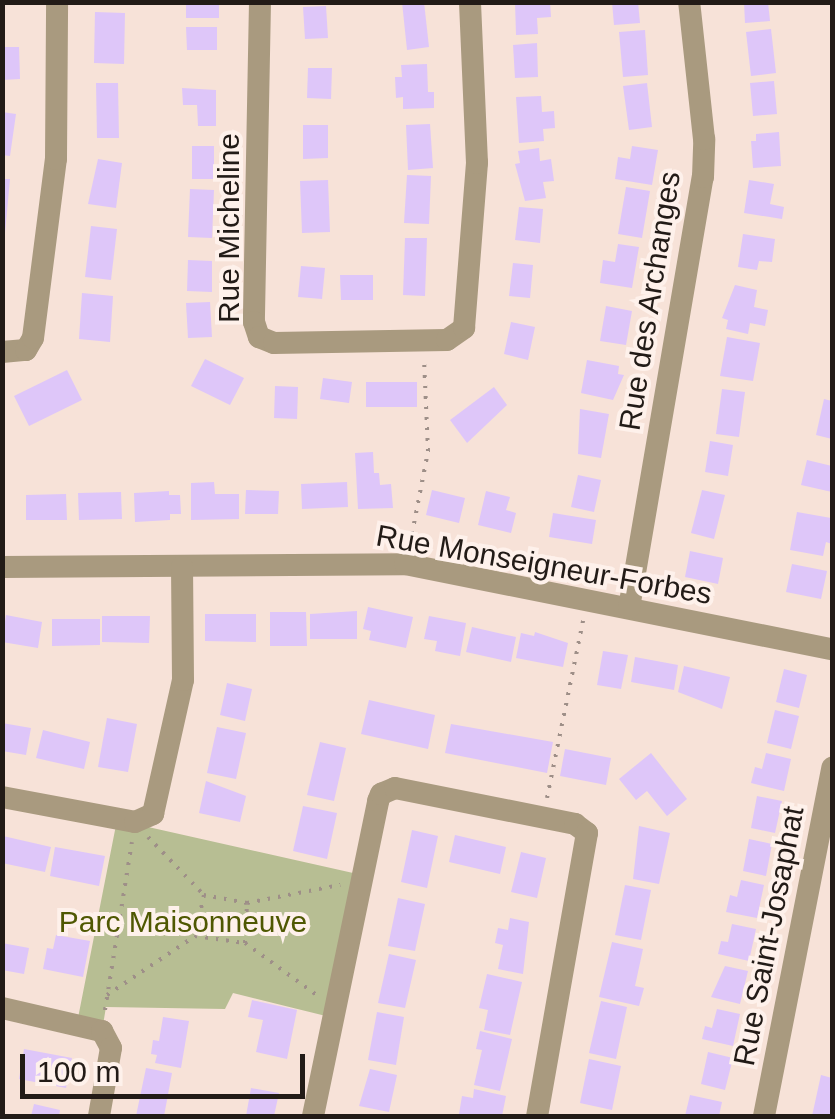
<!DOCTYPE html>
<style>
body{margin:0}
#map{position:relative;width:835px;height:1119px;overflow:hidden;background:#f7e2d8;font-family:Helvetica,sans-serif}
div>[style]{position:absolute}
.green>*{inset:0;background:#b7be93}
.building>*{inset:0;background:#dec6f9}
.path>*{height:4px;margin-top:-2px;transform-origin:0;background:repeating-linear-gradient(90deg,#9e8f88 0 2.5px,transparent 0 10.5px)}
.minor>*{height:22px;margin:-11px;padding:0 11px;transform-origin:11px;border-radius:11px;background:#a99a7f}
span{translate:-50% -50%;white-space:nowrap;text-align:center;line-height:1.15;-webkit-text-stroke:8px #fef1eb;paint-order:stroke}
.street-label{font-size:30px;color:#221b17}
.park-label{font-size:30px;color:#4f5802}
.frame{position:absolute;inset:0;border:5px solid #221b17;pointer-events:none}
.scale{position:absolute;left:20px;top:1054px;width:285px;height:45px;box-sizing:border-box;border:5px solid #221b17;border-top:0;padding-left:12px;font-size:30px;line-height:35px;white-space:nowrap;color:#221b17;-webkit-text-stroke:8px #fef1eb;paint-order:stroke}
</style>
<div id="map">
<div class="green">
<div style="clip-path:polygon(117px 820px,362px 875px,334px 1018px,233px 993px,225px 1009px,106px 1007px,102px 1031px,77px 1023px)"></div>
</div>
<div class="building">
<div style="clip-path:polygon(186px 2px,219px 2px,219px 18px,186px 18px)"></div>
<div style="clip-path:polygon(402px 2px,424px 2px,429px 47px,407px 50px)"></div>
<div style="clip-path:polygon(515px 2px,550px 2px,551px 17px,537px 18px,538px 34px,516px 35px)"></div>
<div style="clip-path:polygon(612px 2px,638px 2px,640px 23px,614px 25px)"></div>
<div style="clip-path:polygon(744px 2px,768px 2px,770px 21px,745px 23px)"></div>
<div style="clip-path:polygon(326px 6px,328px 38px,305px 39px,303px 7px)"></div>
<div style="clip-path:polygon(95px 12px,125px 13px,124px 64px,94px 63px)"></div>
<div style="clip-path:polygon(186px 27px,217px 27px,217px 50px,187px 50px)"></div>
<div style="clip-path:polygon(771px 29px,776px 73px,751px 76px,746px 32px)"></div>
<div style="clip-path:polygon(645px 30px,648px 75px,623px 77px,619px 32px)"></div>
<div style="clip-path:polygon(537px 43px,538px 77px,515px 78px,513px 45px)"></div>
<div style="clip-path:polygon(2px 47px,19px 47px,20px 79px,2px 80px)"></div>
<div style="clip-path:polygon(427px 64px,428px 92px,434px 92px,434px 108px,403px 109px,403px 97px,396px 98px,395px 77px,402px 77px,401px 65px)"></div>
<div style="clip-path:polygon(308px 68px,332px 68px,331px 99px,307px 98px)"></div>
<div style="clip-path:polygon(774px 81px,777px 114px,753px 116px,750px 83px)"></div>
<div style="clip-path:polygon(96px 83px,118px 83px,119px 138px,97px 138px)"></div>
<div style="clip-path:polygon(647px 83px,652px 127px,629px 130px,623px 86px)"></div>
<div style="clip-path:polygon(182px 88px,216px 90px,216px 126px,198px 126px,197px 105px,183px 105px)"></div>
<div style="clip-path:polygon(541px 96px,542px 112px,554px 111px,555px 128px,543px 129px,544px 141px,519px 143px,516px 97px)"></div>
<div style="clip-path:polygon(2px 112px,16px 114px,10px 156px,2px 155px)"></div>
<div style="clip-path:polygon(430px 124px,433px 168px,408px 170px,406px 125px)"></div>
<div style="clip-path:polygon(303px 125px,328px 125px,328px 158px,303px 159px)"></div>
<div style="clip-path:polygon(779px 132px,781px 166px,753px 168px,751px 141px,756px 141px,756px 134px)"></div>
<div style="clip-path:polygon(192px 146px,214px 146px,214px 179px,192px 179px)"></div>
<div style="clip-path:polygon(632px 146px,658px 150px,652px 185px,615px 179px,618px 157px,630px 159px)"></div>
<div style="clip-path:polygon(539px 148px,540px 161px,551px 159px,554px 181px,543px 182px,546px 198px,525px 201px,515px 164px,520px 163px,518px 151px)"></div>
<div style="clip-path:polygon(98px 159px,122px 163px,116px 208px,88px 204px)"></div>
<div style="clip-path:polygon(407px 175px,431px 176px,429px 224px,404px 223px)"></div>
<div style="clip-path:polygon(2px 179px,10px 179px,5px 233px,2px 233px)"></div>
<div style="clip-path:polygon(328px 180px,330px 232px,302px 233px,300px 181px)"></div>
<div style="clip-path:polygon(749px 180px,774px 184px,770px 204px,784px 207px,782px 219px,744px 213px)"></div>
<div style="clip-path:polygon(626px 187px,650px 191px,642px 238px,618px 234px)"></div>
<div style="clip-path:polygon(190px 189px,214px 190px,212px 238px,188px 237px)"></div>
<div style="clip-path:polygon(519px 207px,543px 209px,540px 243px,515px 240px)"></div>
<div style="clip-path:polygon(91px 226px,117px 229px,111px 280px,85px 277px)"></div>
<div style="clip-path:polygon(743px 234px,775px 239px,772px 262px,759px 261px,757px 270px,738px 267px)"></div>
<div style="clip-path:polygon(405px 238px,427px 238px,425px 296px,403px 295px)"></div>
<div style="clip-path:polygon(618px 244px,639px 247px,632px 288px,600px 283px,603px 260px,615px 262px)"></div>
<div style="clip-path:polygon(188px 260px,212px 261px,212px 292px,187px 291px)"></div>
<div style="clip-path:polygon(513px 263px,533px 265px,530px 298px,509px 296px)"></div>
<div style="clip-path:polygon(301px 266px,325px 268px,322px 299px,298px 297px)"></div>
<div style="clip-path:polygon(340px 275px,373px 275px,373px 300px,341px 300px)"></div>
<div style="clip-path:polygon(735px 285px,757px 290px,754px 307px,768px 310px,765px 326px,750px 323px,748px 334px,726px 329px,728px 320px,722px 318px)"></div>
<div style="clip-path:polygon(82px 293px,113px 296px,110px 342px,79px 339px)"></div>
<div style="clip-path:polygon(210px 302px,212px 337px,188px 338px,186px 303px)"></div>
<div style="clip-path:polygon(606px 306px,632px 311px,626px 345px,600px 341px)"></div>
<div style="clip-path:polygon(511px 322px,535px 327px,528px 360px,504px 354px)"></div>
<div style="clip-path:polygon(727px 337px,760px 343px,753px 381px,720px 376px)"></div>
<div style="clip-path:polygon(205px 359px,244px 378px,230px 405px,191px 386px)"></div>
<div style="clip-path:polygon(587px 360px,619px 366px,618px 374px,624px 375px,613px 400px,581px 393px)"></div>
<div style="clip-path:polygon(67px 370px,82px 400px,29px 426px,14px 396px)"></div>
<div style="clip-path:polygon(323px 378px,352px 382px,349px 403px,320px 399px)"></div>
<div style="clip-path:polygon(366px 382px,417px 382px,417px 407px,366px 407px)"></div>
<div style="clip-path:polygon(275px 386px,298px 387px,297px 419px,274px 418px)"></div>
<div style="clip-path:polygon(494px 387px,507px 405px,467px 443px,450px 420px)"></div>
<div style="clip-path:polygon(722px 389px,745px 392px,739px 437px,716px 434px)"></div>
<div style="clip-path:polygon(824px 399px,832px 401px,832px 439px,816px 435px)"></div>
<div style="clip-path:polygon(580px 409px,609px 414px,601px 458px,578px 454px)"></div>
<div style="clip-path:polygon(710px 441px,733px 445px,728px 476px,705px 472px)"></div>
<div style="clip-path:polygon(373px 452px,374px 473px,379px 473px,380px 485px,391px 484px,393px 508px,358px 509px,355px 453px)"></div>
<div style="clip-path:polygon(807px 460px,832px 466px,832px 492px,801px 485px)"></div>
<div style="clip-path:polygon(578px 475px,601px 480px,594px 512px,571px 507px)"></div>
<div style="clip-path:polygon(214px 482px,215px 494px,239px 494px,239px 519px,191px 520px,191px 483px)"></div>
<div style="clip-path:polygon(347px 482px,348px 507px,302px 509px,301px 484px)"></div>
<div style="clip-path:polygon(246px 490px,279px 491px,278px 514px,245px 514px)"></div>
<div style="clip-path:polygon(432px 490px,465px 498px,459px 523px,426px 515px)"></div>
<div style="clip-path:polygon(702px 490px,725px 495px,714px 539px,691px 533px)"></div>
<div style="clip-path:polygon(169px 491px,169px 495px,180px 495px,181px 514px,170px 514px,170px 520px,135px 522px,134px 493px)"></div>
<div style="clip-path:polygon(486px 491px,510px 497px,506px 510px,516px 513px,511px 533px,478px 525px)"></div>
<div style="clip-path:polygon(121px 492px,122px 519px,79px 520px,78px 493px)"></div>
<div style="clip-path:polygon(66px 494px,67px 520px,26px 520px,26px 495px)"></div>
<div style="clip-path:polygon(797px 512px,831px 518px,832px 544px,826px 542px,823px 556px,790px 550px)"></div>
<div style="clip-path:polygon(553px 513px,596px 520px,592px 544px,549px 537px)"></div>
<div style="clip-path:polygon(690px 551px,723px 558px,718px 584px,685px 577px)"></div>
<div style="clip-path:polygon(792px 564px,827px 571px,821px 599px,786px 592px)"></div>
<div style="clip-path:polygon(368px 607px,413px 617px,406px 648px,369px 640px,371px 631px,363px 629px)"></div>
<div style="clip-path:polygon(357px 611px,357px 639px,310px 639px,310px 614px)"></div>
<div style="clip-path:polygon(270px 612px,306px 612px,307px 646px,270px 646px)"></div>
<div style="clip-path:polygon(205px 614px,256px 614px,256px 642px,205px 641px)"></div>
<div style="clip-path:polygon(6px 615px,42px 622px,38px 648px,2px 642px)"></div>
<div style="clip-path:polygon(102px 616px,150px 616px,149px 643px,102px 642px)"></div>
<div style="clip-path:polygon(429px 616px,466px 623px,460px 656px,435px 651px,437px 641px,424px 639px)"></div>
<div style="clip-path:polygon(52px 619px,100px 619px,100px 645px,52px 646px)"></div>
<div style="clip-path:polygon(472px 627px,516px 637px,511px 662px,466px 652px)"></div>
<div style="clip-path:polygon(535px 632px,568px 643px,563px 667px,516px 658px,521px 633px,534px 636px)"></div>
<div style="clip-path:polygon(603px 651px,628px 655px,621px 689px,597px 685px)"></div>
<div style="clip-path:polygon(635px 657px,678px 665px,674px 690px,631px 682px)"></div>
<div style="clip-path:polygon(684px 666px,730px 677px,722px 709px,678px 692px)"></div>
<div style="clip-path:polygon(784px 669px,807px 675px,799px 708px,776px 702px)"></div>
<div style="clip-path:polygon(227px 683px,252px 689px,245px 721px,220px 715px)"></div>
<div style="clip-path:polygon(369px 700px,435px 715px,428px 749px,361px 734px)"></div>
<div style="clip-path:polygon(775px 710px,799px 716px,791px 749px,767px 743px)"></div>
<div style="clip-path:polygon(107px 718px,137px 724px,128px 772px,98px 767px)"></div>
<div style="clip-path:polygon(2px 723px,31px 728px,26px 755px,2px 751px)"></div>
<div style="clip-path:polygon(451px 724px,553px 742px,547px 773px,445px 753px)"></div>
<div style="clip-path:polygon(217px 727px,246px 733px,236px 779px,207px 773px)"></div>
<div style="clip-path:polygon(43px 730px,90px 742px,84px 769px,36px 758px)"></div>
<div style="clip-path:polygon(320px 742px,346px 748px,334px 801px,307px 795px)"></div>
<div style="clip-path:polygon(565px 749px,611px 758px,606px 785px,560px 776px)"></div>
<div style="clip-path:polygon(651px 753px,687px 799px,667px 816px,647px 791px,636px 800px,619px 779px)"></div>
<div style="clip-path:polygon(766px 753px,791px 759px,784px 791px,751px 783px,755px 767px,762px 769px)"></div>
<div style="clip-path:polygon(206px 781px,246px 796px,240px 822px,199px 813px)"></div>
<div style="clip-path:polygon(757px 796px,782px 801px,775px 833px,751px 828px)"></div>
<div style="clip-path:polygon(303px 806px,337px 813px,327px 859px,293px 851px)"></div>
<div style="clip-path:polygon(639px 826px,670px 833px,659px 884px,633px 879px)"></div>
<div style="clip-path:polygon(412px 830px,438px 836px,427px 888px,401px 882px)"></div>
<div style="clip-path:polygon(455px 835px,506px 847px,500px 874px,449px 862px)"></div>
<div style="clip-path:polygon(3px 836px,51px 847px,45px 872px,2px 863px)"></div>
<div style="clip-path:polygon(749px 839px,772px 844px,766px 876px,743px 871px)"></div>
<div style="clip-path:polygon(55px 847px,105px 856px,99px 886px,50px 876px)"></div>
<div style="clip-path:polygon(521px 852px,546px 858px,537px 898px,511px 892px)"></div>
<div style="clip-path:polygon(741px 880px,764px 885px,757px 918px,726px 912px,730px 895px,737px 897px)"></div>
<div style="clip-path:polygon(625px 885px,651px 890px,641px 940px,615px 935px)"></div>
<div style="clip-path:polygon(398px 898px,425px 904px,415px 951px,388px 946px)"></div>
<div style="clip-path:polygon(510px 918px,529px 922px,523px 974px,498px 969px,503px 945px,495px 943px,498px 928px,508px 930px)"></div>
<div style="clip-path:polygon(732px 924px,756px 929px,749px 961px,718px 954px,721px 941px,728px 942px)"></div>
<div style="clip-path:polygon(56px 935px,90px 941px,83px 977px,43px 969px,47px 948px,53px 949px)"></div>
<div style="clip-path:polygon(612px 942px,643px 949px,635px 986px,644px 988px,639px 1006px,599px 997px)"></div>
<div style="clip-path:polygon(2px 943px,29px 948px,24px 974px,2px 970px)"></div>
<div style="clip-path:polygon(389px 954px,416px 960px,405px 1008px,378px 1003px)"></div>
<div style="clip-path:polygon(725px 966px,748px 971px,740px 1004px,711px 997px)"></div>
<div style="clip-path:polygon(487px 974px,522px 982px,510px 1035px,484px 1030px,488px 1010px,479px 1008px)"></div>
<div style="clip-path:polygon(252px 1000px,297px 1010px,287px 1059px,256px 1052px,263px 1020px,248px 1017px)"></div>
<div style="clip-path:polygon(601px 1001px,627px 1007px,616px 1059px,589px 1053px)"></div>
<div style="clip-path:polygon(717px 1009px,740px 1014px,733px 1046px,702px 1039px,705px 1026px,712px 1028px)"></div>
<div style="clip-path:polygon(377px 1012px,404px 1017px,396px 1065px,368px 1060px)"></div>
<div style="clip-path:polygon(163px 1017px,189px 1021px,181px 1068px,155px 1063px,157px 1055px,151px 1054px,153px 1040px,159px 1041px)"></div>
<div style="clip-path:polygon(480px 1031px,512px 1039px,500px 1091px,474px 1085px,482px 1050px,476px 1049px)"></div>
<div style="clip-path:polygon(24px 1049px,72px 1058px,66px 1088px,19px 1079px)"></div>
<div style="clip-path:polygon(708px 1052px,733px 1058px,725px 1090px,701px 1084px)"></div>
<div style="clip-path:polygon(589px 1059px,621px 1066px,612px 1110px,580px 1103px)"></div>
<div style="clip-path:polygon(146px 1068px,172px 1073px,164px 1116px,136px 1116px)"></div>
<div style="clip-path:polygon(370px 1069px,397px 1075px,389px 1112px,359px 1106px)"></div>
<div style="clip-path:polygon(821px 1075px,832px 1078px,832px 1116px,812px 1116px)"></div>
<div style="clip-path:polygon(251px 1088px,279px 1093px,274px 1116px,246px 1116px)"></div>
<div style="clip-path:polygon(474px 1089px,506px 1096px,502px 1116px,459px 1114px,462px 1096px,473px 1098px)"></div>
<div style="clip-path:polygon(690px 1095px,722px 1102px,719px 1116px,685px 1116px)"></div>
<div style="clip-path:polygon(34px 1104px,60px 1110px,59px 1116px,31px 1116px)"></div>
</div>
<div class="path">
<div style="left:410px;top:544px;width:95px;rotate:-79deg"></div>
<div style="left:428px;top:451px;width:91px;rotate:-92.5deg"></div>
<div style="left:547px;top:798px;width:181px;rotate:-78.5deg"></div>
<div style="left:148px;top:837px;width:81px;rotate:46deg"></div>
<div style="left:247px;top:903px;width:95px;rotate:-11deg"></div>
<div style="left:245px;top:943px;width:90px;rotate:36deg"></div>
<div style="left:107px;top:995px;width:106px;rotate:-33.8deg"></div>
<div style="left:195px;top:936px;width:50px;rotate:8deg"></div>
<div style="left:245px;top:943px;width:40px;rotate:-87.1deg"></div>
<div style="left:247px;top:903px;width:44px;rotate:-169.5deg"></div>
<div style="left:204px;top:895px;width:42px;rotate:102.4deg"></div>
<div style="left:105px;top:1010px;width:170px;rotate:-80.9deg"></div>
</div>
<div class="minor">
<div style="left:260px;top:2px;width:320px;rotate:91.1deg"></div>
<div style="left:254px;top:322px;width:16px;rotate:72deg"></div>
<div style="left:259px;top:337px;width:16px;rotate:22deg"></div>
<div style="left:274px;top:343px;width:173px;rotate:-1deg"></div>
<div style="left:447px;top:340px;width:21px;rotate:-35deg"></div>
<div style="left:464px;top:328px;width:166px;rotate:-85.5deg"></div>
<div style="left:477px;top:163px;width:161px;rotate:-92.5deg"></div>
<div style="left:2px;top:352px;width:24px;rotate:-5deg"></div>
<div style="left:26px;top:350px;width:14px;rotate:-60deg"></div>
<div style="left:33px;top:338px;width:180px;rotate:-82.7deg"></div>
<div style="left:56px;top:159px;width:157px;rotate:-89.6deg"></div>
<div style="left:2px;top:567px;width:403px;rotate:-0.4deg"></div>
<div style="left:405px;top:564px;width:435px;rotate:11.3deg"></div>
<div style="left:629px;top:608px;width:437px;rotate:-80.3deg"></div>
<div style="left:703px;top:177px;width:38px;rotate:-88deg"></div>
<div style="left:704px;top:139px;width:138px;rotate:-96.2deg"></div>
<div style="left:2px;top:797px;width:135px;rotate:10.6deg"></div>
<div style="left:135px;top:822px;width:20px;rotate:-24deg"></div>
<div style="left:153px;top:814px;width:137px;rotate:-77.4deg"></div>
<div style="left:183px;top:680px;width:113px;rotate:-90.5deg"></div>
<div style="left:2px;top:1008px;width:103px;rotate:13deg"></div>
<div style="left:102px;top:1031px;width:19px;rotate:62deg"></div>
<div style="left:111px;top:1048px;width:69px;rotate:100deg"></div>
<div style="left:313px;top:1116px;width:322px;rotate:-78.3deg"></div>
<div style="left:378px;top:801px;width:8px;rotate:-67deg"></div>
<div style="left:381px;top:794px;width:15px;rotate:-23deg"></div>
<div style="left:395px;top:788px;width:184px;rotate:11.3deg"></div>
<div style="left:575px;top:824px;width:15px;rotate:37deg"></div>
<div style="left:587px;top:833px;width:287px;rotate:100deg"></div>
<div style="left:764px;top:1116px;width:355px;rotate:-78.9deg"></div>
</div>
<div class="street-label">
<span style="left:229px;top:228px;rotate:-90deg">Rue Micheline</span>
<span style="left:650px;top:301px;rotate:-81deg">Rue des Archanges</span>
<span style="left:544px;top:565px;rotate:10deg">Rue Monseigneur-Forbes</span>
<span style="left:769px;top:936px;rotate:-79deg">Rue Saint-Josaphat</span>
</div>
<div class="park-label">
<span style="left:183px;top:922px">Parc Maisonneuve</span>
</div>
<div class="frame"></div>
<div class="scale">100 m</div>
</div>
